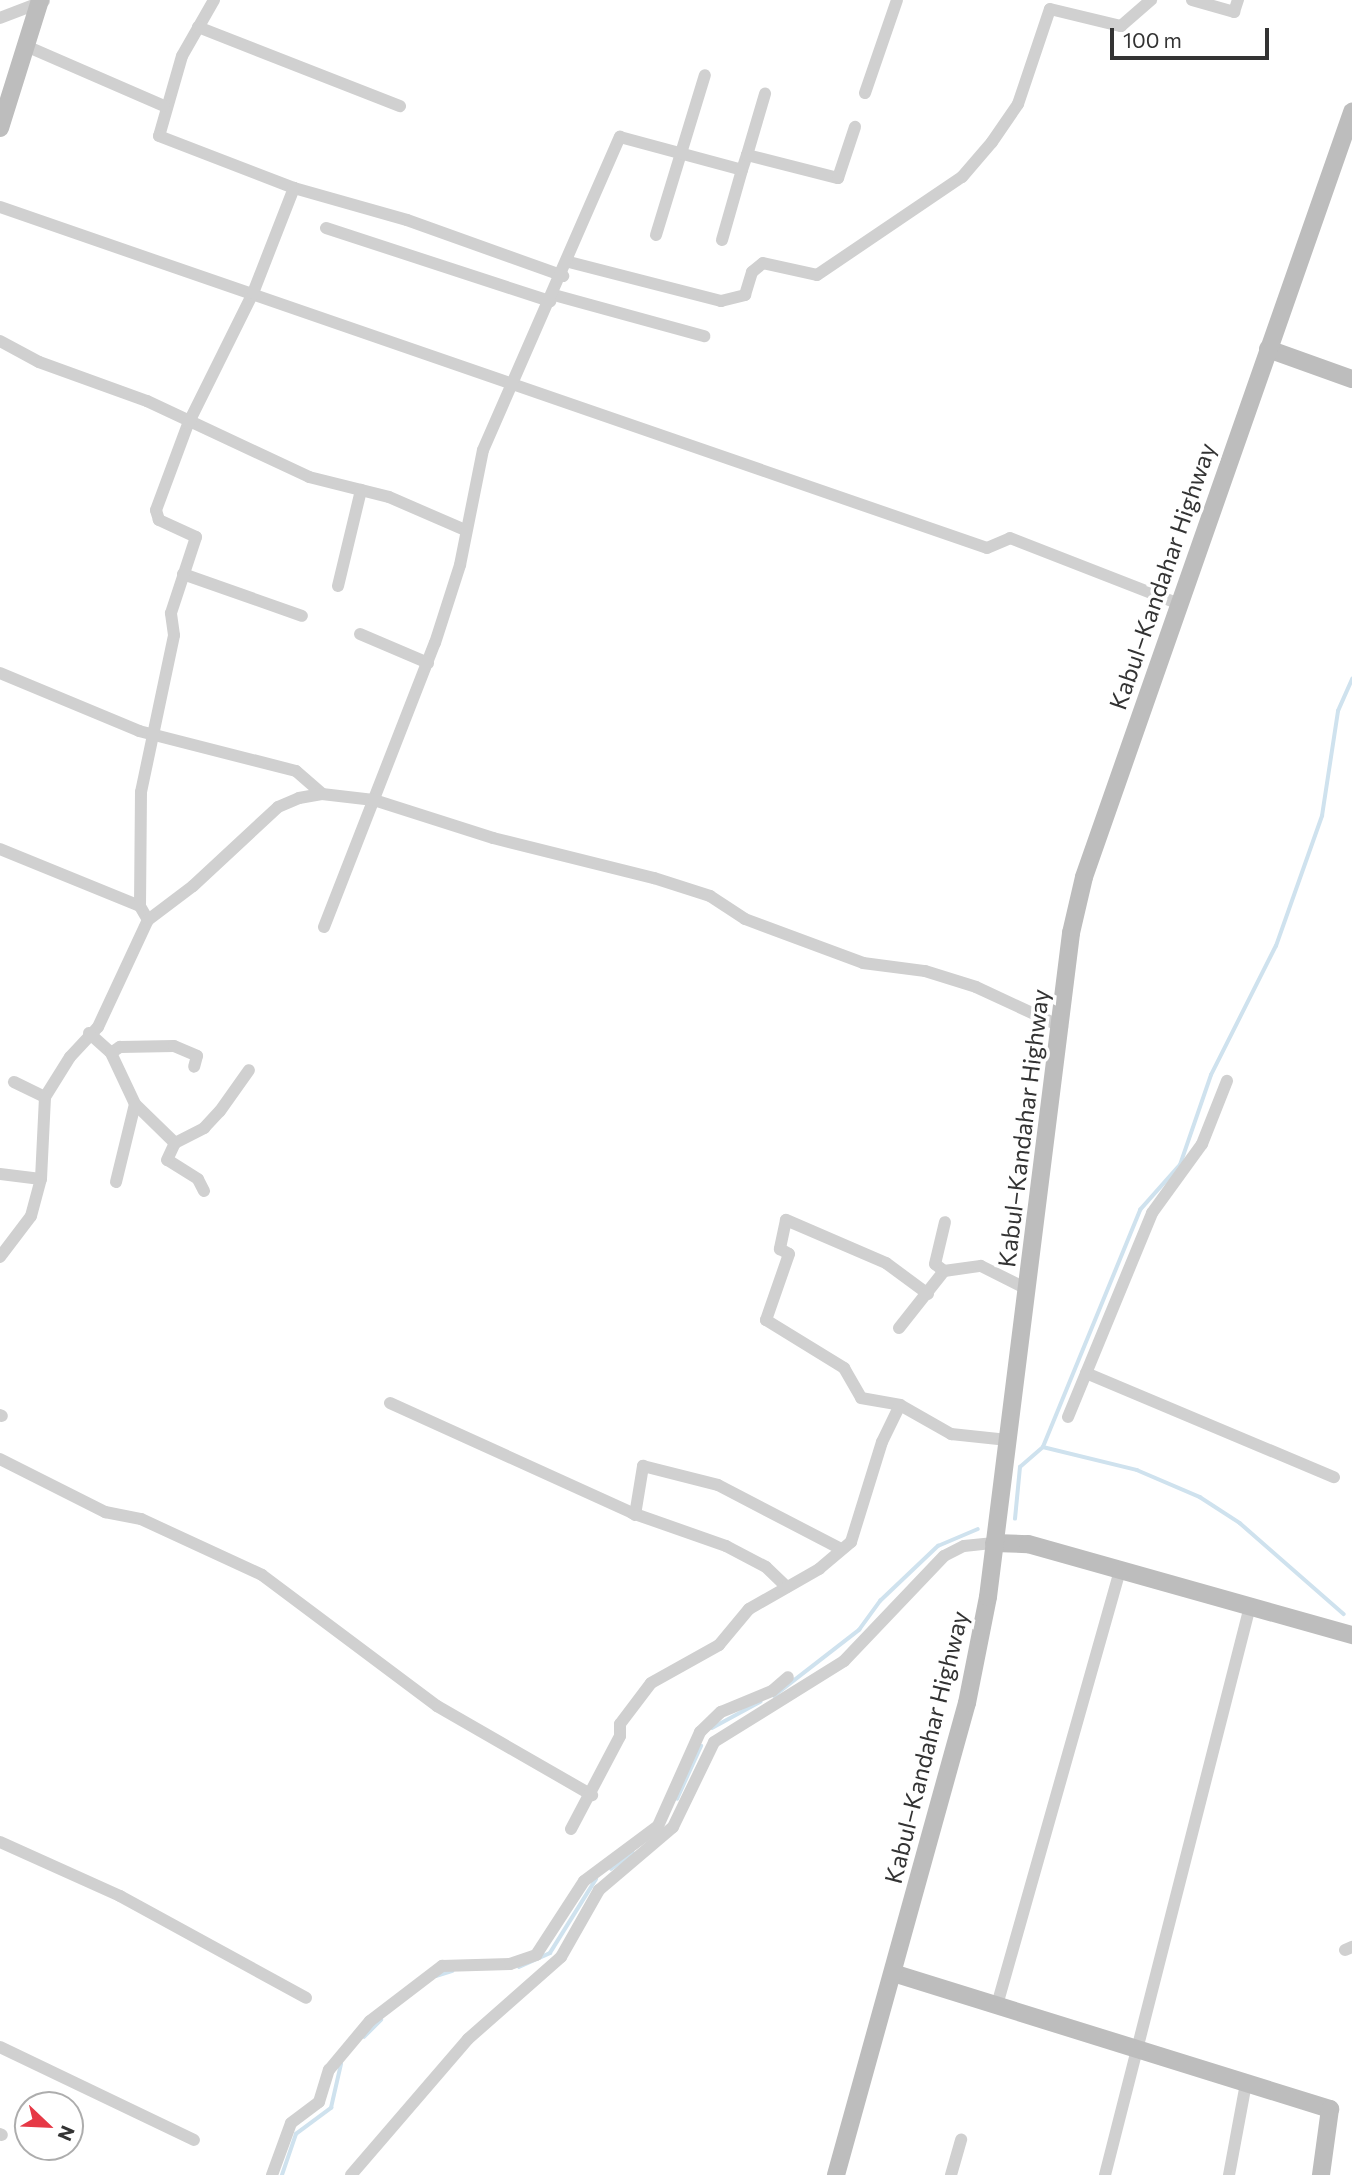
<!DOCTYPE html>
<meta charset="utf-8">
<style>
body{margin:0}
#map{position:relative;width:1352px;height:2175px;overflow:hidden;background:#fff;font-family:Commissioner,sans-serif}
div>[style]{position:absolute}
.stream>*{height:3.5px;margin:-1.75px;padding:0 1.75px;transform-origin:1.75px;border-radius:1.75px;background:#cfe2ee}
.street>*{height:12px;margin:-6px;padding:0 6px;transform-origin:6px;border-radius:6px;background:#d0d0d0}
.secondary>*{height:18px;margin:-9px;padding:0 9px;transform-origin:9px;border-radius:9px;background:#bdbdbd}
span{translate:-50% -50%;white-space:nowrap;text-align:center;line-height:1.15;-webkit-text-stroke:7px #fff;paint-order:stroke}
.street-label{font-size:24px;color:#333}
.north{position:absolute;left:14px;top:2091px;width:70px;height:70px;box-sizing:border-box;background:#fff;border:2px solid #adadad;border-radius:50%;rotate:113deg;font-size:19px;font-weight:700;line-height:28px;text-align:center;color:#333}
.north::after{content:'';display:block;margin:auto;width:24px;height:32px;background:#e63946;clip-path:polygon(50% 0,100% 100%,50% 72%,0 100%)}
.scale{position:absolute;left:1110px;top:28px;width:159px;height:32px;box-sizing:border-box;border:4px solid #333;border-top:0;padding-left:9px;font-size:21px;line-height:24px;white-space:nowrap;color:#333;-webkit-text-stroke:5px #fff;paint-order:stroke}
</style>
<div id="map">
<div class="stream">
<div style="left:1043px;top:1447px;width:97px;rotate:13.7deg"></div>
<div style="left:1137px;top:1470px;width:69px;rotate:23.2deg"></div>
<div style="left:1200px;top:1497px;width:48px;rotate:33deg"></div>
<div style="left:1240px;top:1523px;width:138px;rotate:41.2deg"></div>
<div style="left:1015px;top:1519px;width:52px;rotate:-84.5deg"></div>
<div style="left:1020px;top:1467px;width:30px;rotate:-41deg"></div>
<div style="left:1043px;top:1447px;width:256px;rotate:-67.7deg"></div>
<div style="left:1140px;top:1210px;width:60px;rotate:-48.4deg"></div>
<div style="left:1180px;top:1165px;width:95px;rotate:-71deg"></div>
<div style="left:1211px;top:1075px;width:144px;rotate:-63.3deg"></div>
<div style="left:1276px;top:946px;width:138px;rotate:-70.5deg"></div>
<div style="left:1322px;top:816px;width:106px;rotate:-81.3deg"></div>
<div style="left:1338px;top:711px;width:35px;rotate:-66deg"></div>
<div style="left:774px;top:1696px;width:108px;rotate:-37.8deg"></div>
<div style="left:859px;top:1630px;width:36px;rotate:-54deg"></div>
<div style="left:880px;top:1601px;width:80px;rotate:-43.5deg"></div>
<div style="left:938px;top:1546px;width:43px;rotate:-23deg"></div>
<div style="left:712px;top:1728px;width:55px;rotate:-28.4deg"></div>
<div style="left:677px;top:1799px;width:58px;rotate:-65.6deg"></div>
<div style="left:611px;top:1869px;width:27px;rotate:-36deg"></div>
<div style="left:519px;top:1967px;width:34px;rotate:-24deg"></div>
<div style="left:550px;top:1953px;width:87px;rotate:-58.1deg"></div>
<div style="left:436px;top:1976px;width:17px;rotate:-17deg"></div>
<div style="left:364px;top:2037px;width:24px;rotate:-45deg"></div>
<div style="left:282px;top:2175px;width:43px;rotate:-71.1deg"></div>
<div style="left:296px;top:2134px;width:44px;rotate:-36.6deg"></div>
<div style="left:331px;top:2108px;width:45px;rotate:-77.2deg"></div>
</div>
<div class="street">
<div style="left:214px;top:0;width:64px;rotate:119.7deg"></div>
<div style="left:182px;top:56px;width:83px;rotate:106deg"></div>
<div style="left:159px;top:136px;width:145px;rotate:21.1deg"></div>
<div style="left:294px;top:188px;width:117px;rotate:15.8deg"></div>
<div style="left:407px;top:220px;width:166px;rotate:19.7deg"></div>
<div style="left:1192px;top:0;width:44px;rotate:15.9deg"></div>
<div style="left:1234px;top:12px;width:13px;rotate:-72deg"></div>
<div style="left:0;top:18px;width:47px;rotate:-21.1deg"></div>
<div style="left:198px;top:27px;width:217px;rotate:21.4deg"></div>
<div style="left:26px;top:46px;width:150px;rotate:23.5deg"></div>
<div style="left:865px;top:93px;width:98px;rotate:-71deg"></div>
<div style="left:747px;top:155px;width:64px;rotate:-73.6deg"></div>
<div style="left:0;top:207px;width:1044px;rotate:19.06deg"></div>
<div style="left:987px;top:548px;width:25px;rotate:-23deg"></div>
<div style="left:1010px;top:538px;width:181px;rotate:21.3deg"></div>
<div style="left:326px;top:228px;width:236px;rotate:18.1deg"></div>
<div style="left:656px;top:235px;width:167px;rotate:-73deg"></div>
<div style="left:722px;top:240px;width:73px;rotate:-74.1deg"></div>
<div style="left:569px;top:262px;width:157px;rotate:14.4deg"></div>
<div style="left:721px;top:301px;width:25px;rotate:-14deg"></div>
<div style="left:745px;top:295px;width:24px;rotate:-73deg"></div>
<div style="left:752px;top:272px;width:14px;rotate:-39deg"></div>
<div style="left:763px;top:263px;width:55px;rotate:12.5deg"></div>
<div style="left:817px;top:275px;width:175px;rotate:-34.1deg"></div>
<div style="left:962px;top:177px;width:46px;rotate:-49.4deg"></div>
<div style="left:992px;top:142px;width:46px;rotate:-55.6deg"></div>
<div style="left:1018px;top:104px;width:100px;rotate:-71.4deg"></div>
<div style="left:1050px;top:9px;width:73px;rotate:13.5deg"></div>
<div style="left:1121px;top:26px;width:40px;rotate:-41deg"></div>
<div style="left:554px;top:295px;width:156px;rotate:15.3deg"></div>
<div style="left:0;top:341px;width:44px;rotate:28.3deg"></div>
<div style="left:39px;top:362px;width:115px;rotate:19.9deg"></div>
<div style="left:147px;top:401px;width:179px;rotate:25.1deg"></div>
<div style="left:309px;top:477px;width:82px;rotate:14deg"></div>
<div style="left:389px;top:497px;width:83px;rotate:23.5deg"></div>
<div style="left:183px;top:574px;width:126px;rotate:19.4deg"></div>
<div style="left:338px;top:586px;width:99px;rotate:-76.5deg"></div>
<div style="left:360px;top:634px;width:74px;rotate:23.1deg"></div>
<div style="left:0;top:673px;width:151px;rotate:22.6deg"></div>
<div style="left:139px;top:731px;width:162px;rotate:14.3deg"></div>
<div style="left:296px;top:771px;width:35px;rotate:41deg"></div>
<div style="left:0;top:849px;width:151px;rotate:22.2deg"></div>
<div style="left:148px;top:920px;width:16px;rotate:-120deg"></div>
<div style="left:140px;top:906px;width:114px;rotate:-89.5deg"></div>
<div style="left:141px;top:792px;width:160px;rotate:-78.1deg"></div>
<div style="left:174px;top:635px;width:22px;rotate:-98deg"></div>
<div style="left:171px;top:613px;width:80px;rotate:-71.8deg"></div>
<div style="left:196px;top:537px;width:41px;rotate:-155.3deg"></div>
<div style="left:159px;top:520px;width:10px;rotate:-107deg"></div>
<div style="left:156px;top:510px;width:92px;rotate:-69.6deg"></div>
<div style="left:188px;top:424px;width:146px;rotate:-63.6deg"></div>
<div style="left:253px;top:293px;width:113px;rotate:-68.7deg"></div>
<div style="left:324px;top:927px;width:305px;rotate:-68.7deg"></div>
<div style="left:435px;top:643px;width:82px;rotate:-72.2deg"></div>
<div style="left:460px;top:565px;width:117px;rotate:-78.7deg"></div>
<div style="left:483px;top:450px;width:342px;rotate:-66.4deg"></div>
<div style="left:620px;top:137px;width:126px;rotate:15.1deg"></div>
<div style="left:742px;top:170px;width:16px;rotate:-72deg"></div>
<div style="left:747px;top:155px;width:94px;rotate:14.2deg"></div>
<div style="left:838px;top:178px;width:54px;rotate:-71.6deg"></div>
<div style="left:89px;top:1033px;width:30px;rotate:42deg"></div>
<div style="left:111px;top:1053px;width:56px;rotate:64.8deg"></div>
<div style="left:135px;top:1104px;width:56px;rotate:44.3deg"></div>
<div style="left:111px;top:1053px;width:11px;rotate:-34deg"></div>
<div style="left:120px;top:1047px;width:54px;rotate:-1.1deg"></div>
<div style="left:174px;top:1046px;width:25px;rotate:23deg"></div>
<div style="left:197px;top:1056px;width:11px;rotate:105deg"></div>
<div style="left:14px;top:1082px;width:34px;rotate:26deg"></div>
<div style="left:0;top:1174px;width:41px;rotate:7deg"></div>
<div style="left:116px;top:1182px;width:80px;rotate:-76.3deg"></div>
<div style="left:204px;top:1191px;width:13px;rotate:-117deg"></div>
<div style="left:198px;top:1179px;width:36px;rotate:-148deg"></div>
<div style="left:167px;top:1160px;width:19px;rotate:-65deg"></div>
<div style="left:175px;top:1143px;width:33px;rotate:-27deg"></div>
<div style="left:204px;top:1128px;width:23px;rotate:-47deg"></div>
<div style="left:220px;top:1111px;width:50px;rotate:-54.7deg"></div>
<div style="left:0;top:1257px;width:51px;rotate:-52.9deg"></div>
<div style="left:31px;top:1216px;width:38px;rotate:-75deg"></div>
<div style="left:41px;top:1179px;width:82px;rotate:-87.2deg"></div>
<div style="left:45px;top:1097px;width:47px;rotate:-58deg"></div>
<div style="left:70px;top:1057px;width:41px;rotate:-47deg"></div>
<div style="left:98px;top:1027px;width:118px;rotate:-65deg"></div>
<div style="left:148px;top:920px;width:56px;rotate:-37.1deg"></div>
<div style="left:193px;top:886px;width:116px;rotate:-42.9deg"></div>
<div style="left:278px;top:807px;width:23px;rotate:-23deg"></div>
<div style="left:299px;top:798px;width:23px;rotate:-10deg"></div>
<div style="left:322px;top:794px;width:52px;rotate:6.6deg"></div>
<div style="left:374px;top:800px;width:125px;rotate:17.7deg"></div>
<div style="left:493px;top:838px;width:166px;rotate:14deg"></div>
<div style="left:654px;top:878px;width:59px;rotate:17.8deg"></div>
<div style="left:710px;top:896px;width:42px;rotate:33.3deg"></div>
<div style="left:745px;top:919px;width:126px;rotate:20.4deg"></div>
<div style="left:863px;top:963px;width:63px;rotate:7.4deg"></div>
<div style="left:925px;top:971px;width:53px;rotate:17.4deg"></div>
<div style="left:976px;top:987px;width:95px;rotate:24.9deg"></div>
<div style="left:944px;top:1271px;width:11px;rotate:-142deg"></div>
<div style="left:935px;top:1264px;width:43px;rotate:-76.6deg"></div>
<div style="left:928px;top:1294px;width:52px;rotate:-143.6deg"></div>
<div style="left:886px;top:1263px;width:109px;rotate:-156.7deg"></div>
<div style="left:786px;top:1220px;width:30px;rotate:102deg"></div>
<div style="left:780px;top:1249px;width:10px;rotate:29deg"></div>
<div style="left:789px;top:1254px;width:70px;rotate:109.2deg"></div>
<div style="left:766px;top:1320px;width:92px;rotate:31.6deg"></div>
<div style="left:844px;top:1368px;width:34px;rotate:60deg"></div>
<div style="left:861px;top:1398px;width:40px;rotate:10deg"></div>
<div style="left:900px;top:1405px;width:59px;rotate:29.6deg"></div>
<div style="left:951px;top:1434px;width:57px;rotate:6deg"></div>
<div style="left:899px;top:1328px;width:73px;rotate:-51.7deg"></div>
<div style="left:944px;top:1271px;width:37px;rotate:-8deg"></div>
<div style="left:981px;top:1266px;width:51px;rotate:26.6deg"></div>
<div style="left:1086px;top:1373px;width:269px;rotate:22.8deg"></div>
<div style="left:390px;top:1403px;width:266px;rotate:24.4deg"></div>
<div style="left:632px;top:1513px;width:100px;rotate:19.3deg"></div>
<div style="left:726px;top:1546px;width:45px;rotate:27.7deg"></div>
<div style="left:766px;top:1567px;width:29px;rotate:44deg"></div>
<div style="left:0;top:1415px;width:2px;rotate:27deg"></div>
<div style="left:1068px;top:1417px;width:221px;rotate:-67.6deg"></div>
<div style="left:1152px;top:1213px;width:85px;rotate:-54.1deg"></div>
<div style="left:1202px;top:1144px;width:68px;rotate:-68.4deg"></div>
<div style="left:0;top:1459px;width:118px;rotate:26.8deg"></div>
<div style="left:105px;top:1512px;width:37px;rotate:11deg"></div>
<div style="left:141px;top:1519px;width:133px;rotate:24.8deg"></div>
<div style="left:262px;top:1575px;width:219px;rotate:36.8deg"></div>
<div style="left:437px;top:1706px;width:179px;rotate:29.9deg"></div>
<div style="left:635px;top:1515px;width:50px;rotate:-80.7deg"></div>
<div style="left:643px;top:1466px;width:77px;rotate:14.2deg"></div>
<div style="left:718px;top:1485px;width:139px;rotate:27.5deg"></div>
<div style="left:571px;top:1829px;width:105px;rotate:-62.2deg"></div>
<div style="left:620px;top:1736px;width:12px;rotate:-90deg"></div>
<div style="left:620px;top:1724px;width:51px;rotate:-52.9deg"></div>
<div style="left:651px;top:1683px;width:78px;rotate:-29.2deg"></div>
<div style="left:719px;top:1645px;width:47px;rotate:-50.2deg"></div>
<div style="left:749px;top:1609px;width:81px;rotate:-29.7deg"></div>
<div style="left:819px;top:1569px;width:42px;rotate:-40.2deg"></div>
<div style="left:851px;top:1542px;width:105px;rotate:-72.8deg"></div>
<div style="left:882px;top:1442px;width:41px;rotate:-64.1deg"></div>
<div style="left:0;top:1842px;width:132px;rotate:24.2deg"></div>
<div style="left:120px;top:1896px;width:212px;rotate:28.7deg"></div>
<div style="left:1345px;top:1950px;width:8px;rotate:-23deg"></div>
<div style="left:997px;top:2005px;width:451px;rotate:-74.2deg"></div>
<div style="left:0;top:2047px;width:215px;rotate:25.6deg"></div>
<div style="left:0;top:2134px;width:2px;rotate:27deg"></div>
<div style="left:272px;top:2175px;width:55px;rotate:-69.9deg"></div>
<div style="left:291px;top:2123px;width:35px;rotate:-37deg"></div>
<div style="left:319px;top:2102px;width:34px;rotate:-73deg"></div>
<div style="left:329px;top:2070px;width:64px;rotate:-50.1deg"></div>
<div style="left:370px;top:2021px;width:91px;rotate:-37.4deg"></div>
<div style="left:442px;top:1966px;width:68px;rotate:-1.7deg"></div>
<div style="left:510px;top:1964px;width:28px;rotate:-19deg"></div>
<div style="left:536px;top:1955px;width:88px;rotate:-57deg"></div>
<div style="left:584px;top:1881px;width:92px;rotate:-36.6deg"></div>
<div style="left:658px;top:1826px;width:103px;rotate:-65.9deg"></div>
<div style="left:700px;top:1732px;width:29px;rotate:-44deg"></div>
<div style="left:721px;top:1712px;width:55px;rotate:-22.4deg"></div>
<div style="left:772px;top:1691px;width:21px;rotate:-41deg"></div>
<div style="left:351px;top:2175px;width:179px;rotate:-49.3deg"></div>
<div style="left:468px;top:2039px;width:124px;rotate:-41.4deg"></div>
<div style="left:561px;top:1957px;width:77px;rotate:-60.4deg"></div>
<div style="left:599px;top:1890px;width:97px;rotate:-40.4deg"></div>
<div style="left:673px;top:1827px;width:94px;rotate:-64.2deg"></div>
<div style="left:714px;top:1742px;width:153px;rotate:-31.9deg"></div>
<div style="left:844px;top:1661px;width:145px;rotate:-46.4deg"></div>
<div style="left:944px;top:1556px;width:22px;rotate:-27deg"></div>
<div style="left:964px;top:1546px;width:30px;rotate:-6deg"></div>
<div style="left:951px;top:2175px;width:37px;rotate:-74deg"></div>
<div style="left:1105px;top:2175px;width:587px;rotate:-75.7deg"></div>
<div style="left:1229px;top:2175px;width:94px;rotate:-79.5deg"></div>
</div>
<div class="secondary">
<div style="left:0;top:128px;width:134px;rotate:-72.6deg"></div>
<div style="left:1268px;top:349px;width:89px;rotate:19.7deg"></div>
<div style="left:994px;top:1543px;width:34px;rotate:2deg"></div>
<div style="left:1028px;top:1544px;width:337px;rotate:15.7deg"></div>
<div style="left:893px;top:1973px;width:458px;rotate:17.3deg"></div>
<div style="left:1330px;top:2109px;width:67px;rotate:97.8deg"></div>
<div style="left:836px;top:2175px;width:490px;rotate:-74.5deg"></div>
<div style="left:967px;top:1703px;width:108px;rotate:-78.8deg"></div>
<div style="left:988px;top:1597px;width:669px;rotate:-82.87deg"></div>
<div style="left:1071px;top:933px;width:57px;rotate:-76.9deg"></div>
<div style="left:1084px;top:877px;width:811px;rotate:-70.69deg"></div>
</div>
<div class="street-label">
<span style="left:1162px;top:576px;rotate:-71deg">Kabul–Kandahar Highway</span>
<span style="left:1023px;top:1128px;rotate:-83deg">Kabul–Kandahar Highway</span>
<span style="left:926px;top:1747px;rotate:-76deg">Kabul–Kandahar Highway</span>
</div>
<div class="north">N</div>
<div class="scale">100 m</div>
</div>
